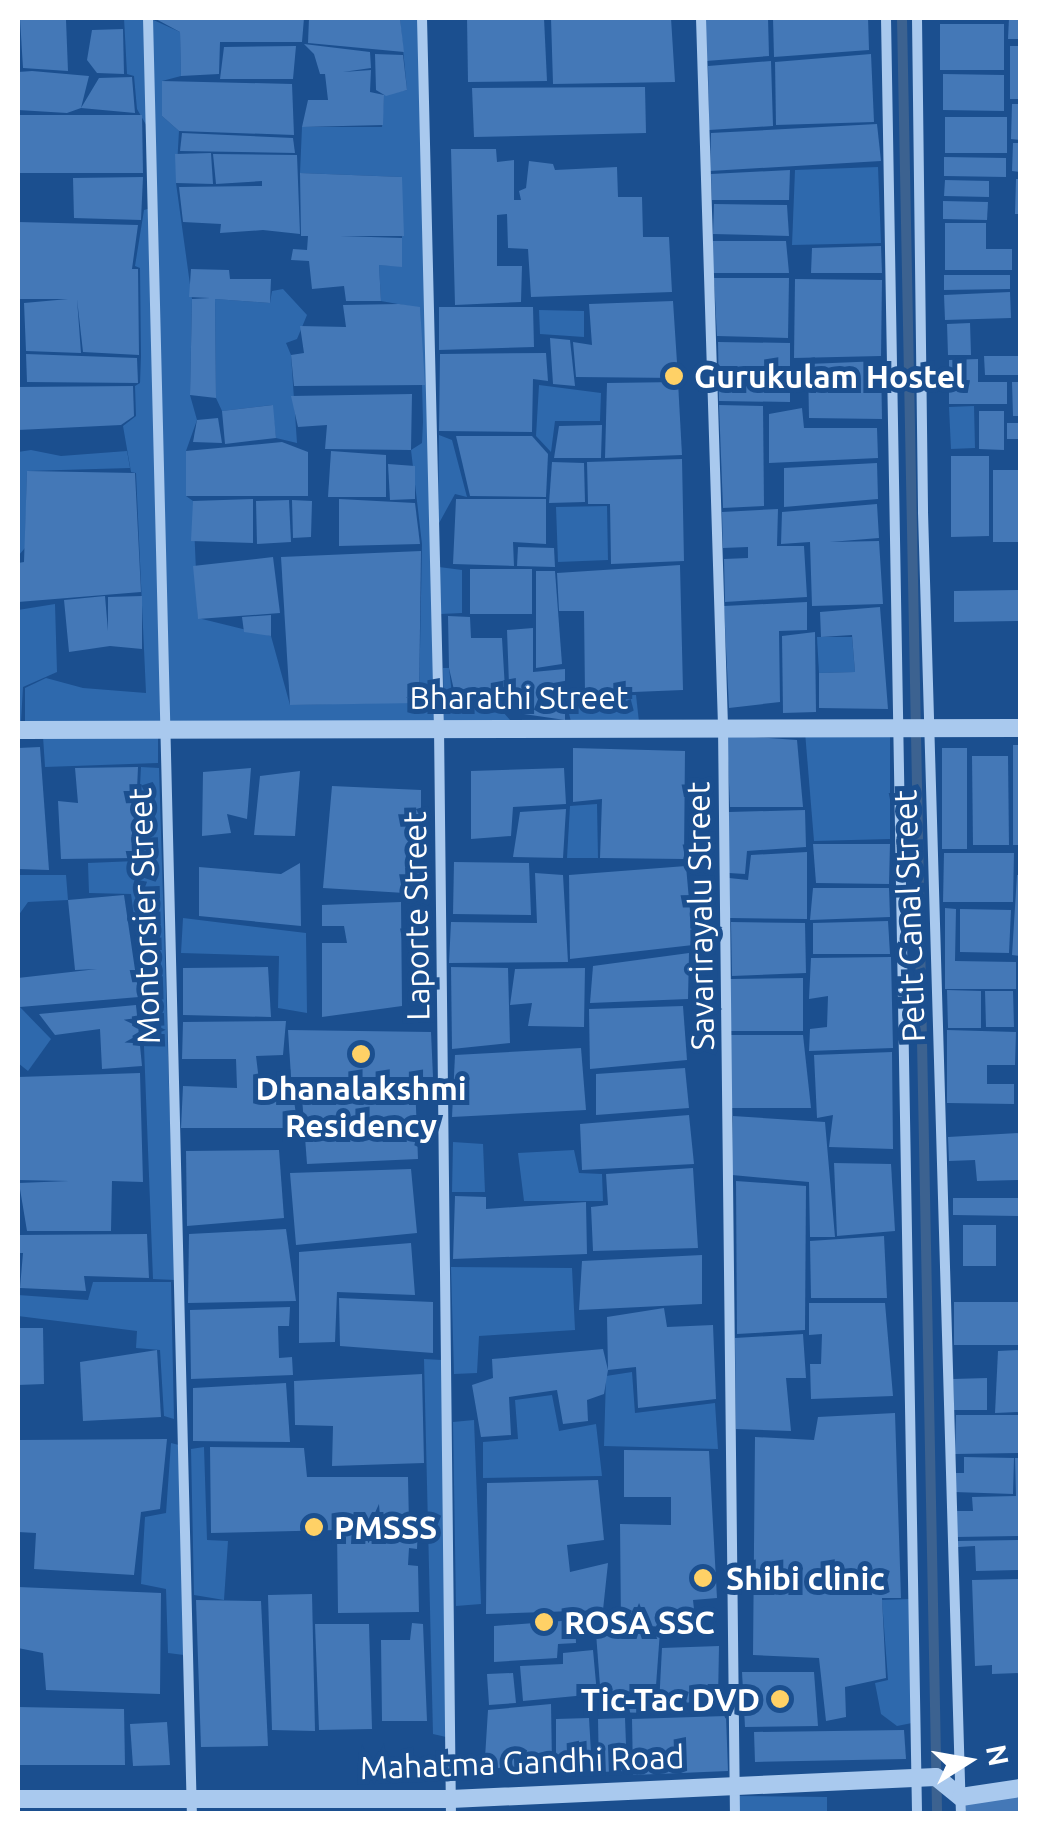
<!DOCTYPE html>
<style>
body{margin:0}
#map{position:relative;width:1038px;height:1831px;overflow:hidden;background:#1b4f8f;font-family:Ubuntu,sans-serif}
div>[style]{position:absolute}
.green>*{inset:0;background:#2e69ad}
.stream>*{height:10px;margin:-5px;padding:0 5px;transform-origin:5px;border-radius:5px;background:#3c6290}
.building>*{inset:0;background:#4478b7}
.minor>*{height:10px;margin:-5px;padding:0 5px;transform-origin:5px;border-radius:5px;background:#a9c9ee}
.tertiary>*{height:18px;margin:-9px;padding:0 9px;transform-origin:9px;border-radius:9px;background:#a9c9ee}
.dots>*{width:28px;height:28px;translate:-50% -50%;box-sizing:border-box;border:5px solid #1b4f8f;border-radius:50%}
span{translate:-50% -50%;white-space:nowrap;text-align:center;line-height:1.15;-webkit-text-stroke:10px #1b4f8f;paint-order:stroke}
.poi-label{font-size:32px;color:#fff;font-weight:700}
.left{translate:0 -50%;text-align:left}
.right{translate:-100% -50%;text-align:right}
.street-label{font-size:32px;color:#fff}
.frame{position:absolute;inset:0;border:20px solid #fff;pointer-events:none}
.north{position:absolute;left:918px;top:1711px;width:100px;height:100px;-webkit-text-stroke:8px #1b4f8f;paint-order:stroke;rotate:79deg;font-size:28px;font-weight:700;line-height:40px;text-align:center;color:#fff}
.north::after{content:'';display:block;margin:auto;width:35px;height:45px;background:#fff;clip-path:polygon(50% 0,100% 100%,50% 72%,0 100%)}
</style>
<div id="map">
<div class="green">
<div style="clip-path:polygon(124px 18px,146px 18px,149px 130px,137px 109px,134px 76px,127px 74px)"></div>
<div style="clip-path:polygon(149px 18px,180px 32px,181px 76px,162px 81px,162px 116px,179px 131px,176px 183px,192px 299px,190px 395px,197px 420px,186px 451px,186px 496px,193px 501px,198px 618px,271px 636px,290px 705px,419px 702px,422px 544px,411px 450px,422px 443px,423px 422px,420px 308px,381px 301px,379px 265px,402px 266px,402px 177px,300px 173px,302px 127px,382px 127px,384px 95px,407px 90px,400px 18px,421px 18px,438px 727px,168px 725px)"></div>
<div style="clip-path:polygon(878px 167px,881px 243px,792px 245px,795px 170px)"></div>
<div style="clip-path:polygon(151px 208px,161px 725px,25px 725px,25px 688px,46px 678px,83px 688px,146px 693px,136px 473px,131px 472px,123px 426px,136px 416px,135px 386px,140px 383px,141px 356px,140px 268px,135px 266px,144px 210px)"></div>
<div style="clip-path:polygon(283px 289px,307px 315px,297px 339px,286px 343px,291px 355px,297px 443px,276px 438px,272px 405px,222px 411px,216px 398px,215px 299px,270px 303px,272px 291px)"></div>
<div style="clip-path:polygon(539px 310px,584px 311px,584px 337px,540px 334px)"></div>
<div style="clip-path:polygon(539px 385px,601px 393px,600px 421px,555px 421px,551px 452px,536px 436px)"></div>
<div style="clip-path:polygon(974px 406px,975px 448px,951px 449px,949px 407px)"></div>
<div style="clip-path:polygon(439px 435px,452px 440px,467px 497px,455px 494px,438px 525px)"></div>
<div style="clip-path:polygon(31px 450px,61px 456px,127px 451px,130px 468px,27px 471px,25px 548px,18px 556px,18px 452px)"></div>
<div style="clip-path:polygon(607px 506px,608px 560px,558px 562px,556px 507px)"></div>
<div style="clip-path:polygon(439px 567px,462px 570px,462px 613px,441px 614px)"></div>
<div style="clip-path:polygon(55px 604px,57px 672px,23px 687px,21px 722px,18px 722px,18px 610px)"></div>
<div style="clip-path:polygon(817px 637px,852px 637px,855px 672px,819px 673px)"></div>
<div style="clip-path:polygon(443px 668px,449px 668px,452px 694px,488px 695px,510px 720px,444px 723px)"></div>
<div style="clip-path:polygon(636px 695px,639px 722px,571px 722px,565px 696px)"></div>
<div style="clip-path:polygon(805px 732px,890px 733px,890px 839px,814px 841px)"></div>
<div style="clip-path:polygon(158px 735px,158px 763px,45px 767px,43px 736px)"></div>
<div style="clip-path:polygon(141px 767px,159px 768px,175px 1280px,153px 1279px,141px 969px,131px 894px,89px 893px,88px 863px,136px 861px)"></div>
<div style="clip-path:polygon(597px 804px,598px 858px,567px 858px,570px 806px)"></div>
<div style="clip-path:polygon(18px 875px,66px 875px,68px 900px,28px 902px,18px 916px)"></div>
<div style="clip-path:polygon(183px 918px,306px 933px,307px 1013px,278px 1008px,279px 956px,181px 953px)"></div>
<div style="clip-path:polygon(18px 1005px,51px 1039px,28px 1071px,18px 1063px)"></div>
<div style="clip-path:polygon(453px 1142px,483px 1144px,485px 1192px,452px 1192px)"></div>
<div style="clip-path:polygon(574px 1150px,579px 1173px,602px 1174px,603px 1201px,524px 1201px,518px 1153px)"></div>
<div style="clip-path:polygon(451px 1267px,572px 1268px,575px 1330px,479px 1336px,477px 1373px,454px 1374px)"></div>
<div style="clip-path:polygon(93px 1282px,171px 1282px,174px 1419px,164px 1416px,160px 1350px,136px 1348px,137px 1331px,18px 1316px,18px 1295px,88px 1300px)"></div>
<div style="clip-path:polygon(424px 1359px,442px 1360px,446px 1737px,433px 1734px)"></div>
<div style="clip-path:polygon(632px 1372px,635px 1413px,715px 1403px,718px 1449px,604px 1446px,606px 1376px)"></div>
<div style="clip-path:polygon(552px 1395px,559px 1431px,596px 1424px,602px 1476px,483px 1478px,483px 1442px,518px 1439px,515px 1400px)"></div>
<div style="clip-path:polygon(474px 1420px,481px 1604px,456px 1606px,453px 1422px)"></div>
<div style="clip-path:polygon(171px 1443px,179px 1445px,184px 1655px,168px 1653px,166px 1589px,141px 1584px,145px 1517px,166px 1513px)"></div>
<div style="clip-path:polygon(204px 1447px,207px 1540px,228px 1541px,224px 1600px,194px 1595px,191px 1449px)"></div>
<div style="clip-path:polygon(911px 1599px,912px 1723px,897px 1726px,881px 1714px,875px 1683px,888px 1680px,882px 1600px)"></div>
<div style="clip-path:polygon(738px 1796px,827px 1797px,827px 1813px,738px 1813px)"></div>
</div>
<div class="stream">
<div style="left:902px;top:18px;width:1796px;rotate:88.88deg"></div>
</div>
<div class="building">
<div style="clip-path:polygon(154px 18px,304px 18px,302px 42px,220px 42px,219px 74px,181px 76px,180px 32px)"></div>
<div style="clip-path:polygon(309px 18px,400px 18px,404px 52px,308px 43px)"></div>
<div style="clip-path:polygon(467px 18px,544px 18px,547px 81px,468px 82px)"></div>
<div style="clip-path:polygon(551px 18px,671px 18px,675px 82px,553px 84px)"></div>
<div style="clip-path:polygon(706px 18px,768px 18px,769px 56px,706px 61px)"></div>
<div style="clip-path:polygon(773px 18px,868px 18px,869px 50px,774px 57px)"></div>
<div style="clip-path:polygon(1009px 18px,1020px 18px,1020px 39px,1008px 39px)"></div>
<div style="clip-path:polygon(20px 19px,66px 20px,68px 71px,23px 68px)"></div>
<div style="clip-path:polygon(940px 24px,1004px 24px,1004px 70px,940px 70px)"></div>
<div style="clip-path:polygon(123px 29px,124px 74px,97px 73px,87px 60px,92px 30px)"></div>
<div style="clip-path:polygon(304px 44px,370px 52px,371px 68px,343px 72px,371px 70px,370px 92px,384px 95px,383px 125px,302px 127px,308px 100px,328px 100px,325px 74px,320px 74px,314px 54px)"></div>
<div style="clip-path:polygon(296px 46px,293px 79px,220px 79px,224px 47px)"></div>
<div style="clip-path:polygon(1010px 46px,1020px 46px,1020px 99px,1010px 99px)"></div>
<div style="clip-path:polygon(375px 54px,403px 55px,407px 90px,386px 96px,376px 90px)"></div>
<div style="clip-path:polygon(871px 54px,874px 122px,776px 125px,775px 62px)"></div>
<div style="clip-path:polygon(771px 61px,773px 126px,709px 130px,708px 66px)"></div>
<div style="clip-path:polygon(32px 71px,89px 76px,81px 108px,99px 78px,132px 77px,135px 113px,81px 108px,67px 113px,18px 110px,18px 72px)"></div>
<div style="clip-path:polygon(943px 74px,1004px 75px,1004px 111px,943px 110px)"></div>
<div style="clip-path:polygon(162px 81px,292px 84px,294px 135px,179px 131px,162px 116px)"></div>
<div style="clip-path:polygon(645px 87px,646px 133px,474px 137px,472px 88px)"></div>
<div style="clip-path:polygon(1012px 104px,1020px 104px,1020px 140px,1011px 139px)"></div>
<div style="clip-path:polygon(18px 115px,142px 115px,143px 173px,18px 173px)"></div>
<div style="clip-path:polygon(945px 117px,1007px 117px,1007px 153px,945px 153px)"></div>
<div style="clip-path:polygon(877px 124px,881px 161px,710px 171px,711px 133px)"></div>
<div style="clip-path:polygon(182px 133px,293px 138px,295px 153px,180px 151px)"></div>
<div style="clip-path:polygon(1013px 143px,1020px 143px,1020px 172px,1012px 171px)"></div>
<div style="clip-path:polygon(451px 149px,496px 149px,497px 162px,514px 160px,514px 200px,521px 200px,519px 191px,526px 188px,529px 161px,553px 164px,555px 170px,617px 167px,618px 197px,642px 197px,643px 237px,669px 237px,672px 292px,531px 297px,528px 249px,508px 248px,507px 214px,497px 215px,497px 266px,522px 266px,521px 302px,455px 305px)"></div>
<div style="clip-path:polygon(211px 153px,213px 184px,176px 183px,175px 154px)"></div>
<div style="clip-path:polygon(213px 154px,297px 155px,300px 234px,263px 230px,220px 233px,221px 224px,183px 222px,179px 187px,262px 186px,262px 181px,216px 184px)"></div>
<div style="clip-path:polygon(944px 157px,1006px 158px,1006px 177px,944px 176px)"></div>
<div style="clip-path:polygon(790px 170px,789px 200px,712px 200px,711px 174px)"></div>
<div style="clip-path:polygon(300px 173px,402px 177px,404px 236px,340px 236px,402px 238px,402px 267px,379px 265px,381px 301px,346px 301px,344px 286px,312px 289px,309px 261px,291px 260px,293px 249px,307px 250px,308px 236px,301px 236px)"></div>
<div style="clip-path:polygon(143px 177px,141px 220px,74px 218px,73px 178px)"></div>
<div style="clip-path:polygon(1016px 179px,1020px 179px,1020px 214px,1015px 214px)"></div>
<div style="clip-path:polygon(945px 180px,989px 181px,989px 197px,944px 196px)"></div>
<div style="clip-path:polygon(943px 201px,988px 202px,987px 220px,943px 219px)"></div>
<div style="clip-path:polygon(714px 204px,787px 205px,789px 236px,713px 234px)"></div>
<div style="clip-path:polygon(18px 222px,138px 225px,132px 269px,138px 269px,139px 355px,83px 352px,77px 299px,81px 353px,26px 351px,24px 303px,68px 299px,18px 299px)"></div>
<div style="clip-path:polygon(945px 223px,986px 223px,986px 249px,1012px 249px,1012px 270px,945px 270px)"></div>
<div style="clip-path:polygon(713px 241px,786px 241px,789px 273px,713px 273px)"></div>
<div style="clip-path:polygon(881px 246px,882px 273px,811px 273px,812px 248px)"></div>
<div style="clip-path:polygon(191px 269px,229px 270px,230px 279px,271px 279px,270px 303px,215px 299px,216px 398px,190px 395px,192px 299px,210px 298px,189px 297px)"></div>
<div style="clip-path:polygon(944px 275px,1010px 275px,1010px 289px,944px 290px)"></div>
<div style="clip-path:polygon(714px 278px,789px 278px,788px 338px,717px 336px)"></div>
<div style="clip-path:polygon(795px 279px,882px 280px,881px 356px,794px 358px)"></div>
<div style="clip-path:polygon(1010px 292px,1011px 318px,945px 320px,944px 295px)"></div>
<div style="clip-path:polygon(673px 301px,678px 378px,576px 377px,573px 342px,592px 345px,589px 304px)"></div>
<div style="clip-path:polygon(399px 304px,420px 307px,425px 385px,294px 386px,291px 355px,304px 353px,300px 326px,346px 327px,343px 305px)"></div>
<div style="clip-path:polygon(439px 307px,533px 307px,534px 347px,439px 350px)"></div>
<div style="clip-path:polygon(970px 323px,971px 355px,948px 355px,947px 324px)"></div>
<div style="clip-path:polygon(550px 338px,570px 340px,575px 386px,553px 384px)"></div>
<div style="clip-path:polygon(718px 342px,790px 343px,790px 402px,719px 401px)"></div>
<div style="clip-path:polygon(546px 353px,548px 381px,533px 379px,532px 432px,439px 431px,440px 354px)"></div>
<div style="clip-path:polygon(26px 354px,137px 358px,138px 383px,27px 382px)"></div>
<div style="clip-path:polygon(984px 356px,1020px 356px,1020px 375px,985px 375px)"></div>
<div style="clip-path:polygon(978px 359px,978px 382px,1007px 382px,1007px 404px,949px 404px,949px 360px)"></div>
<div style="clip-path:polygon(881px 361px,882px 419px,809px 418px,808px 364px)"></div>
<div style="clip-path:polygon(678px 382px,682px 455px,605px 458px,607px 383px)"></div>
<div style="clip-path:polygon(1012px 382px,1020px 382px,1020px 416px,1013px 416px)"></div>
<div style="clip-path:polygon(133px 386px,134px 416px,121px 425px,18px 430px,18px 387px)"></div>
<div style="clip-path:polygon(412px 394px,411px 450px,325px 449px,327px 425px,298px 427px,291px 396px)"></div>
<div style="clip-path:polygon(273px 405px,276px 438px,225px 444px,222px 411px)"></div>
<div style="clip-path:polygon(719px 405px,763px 406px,764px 506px,723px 508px)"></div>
<div style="clip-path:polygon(802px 408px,804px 428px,877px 428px,878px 458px,769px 463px,769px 414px)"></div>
<div style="clip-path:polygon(979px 411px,1004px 411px,1004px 450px,979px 449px)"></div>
<div style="clip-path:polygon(218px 418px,222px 443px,193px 442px,197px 420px)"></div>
<div style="clip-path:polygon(1007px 423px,1020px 423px,1020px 439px,1007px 439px)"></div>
<div style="clip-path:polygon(602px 425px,601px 458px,554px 458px,559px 426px)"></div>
<div style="clip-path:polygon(456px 436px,532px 436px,548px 454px,546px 497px,470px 496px)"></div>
<div style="clip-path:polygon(282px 442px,308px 452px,308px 496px,186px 496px,186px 451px)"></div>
<div style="clip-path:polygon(331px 451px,386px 455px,386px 497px,328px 497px)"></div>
<div style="clip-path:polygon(951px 456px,989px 456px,989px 536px,951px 537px)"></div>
<div style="clip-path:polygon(682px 459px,684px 561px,611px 564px,610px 504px,588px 504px,587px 462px)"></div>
<div style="clip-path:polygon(552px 462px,584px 463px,585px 502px,549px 503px)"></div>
<div style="clip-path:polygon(877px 463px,878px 499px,784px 507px,784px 468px)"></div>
<div style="clip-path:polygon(388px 464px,415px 466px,415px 499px,390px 500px)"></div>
<div style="clip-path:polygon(993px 470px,1020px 470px,1020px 542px,993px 542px)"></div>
<div style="clip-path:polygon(27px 471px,135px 473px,141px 592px,18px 602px,18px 563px,24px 562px)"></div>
<div style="clip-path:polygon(253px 499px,253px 543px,191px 541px,193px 501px)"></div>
<div style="clip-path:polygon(339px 499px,415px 503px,420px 544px,339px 546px)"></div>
<div style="clip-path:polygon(456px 499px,546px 499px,546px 544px,513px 542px,514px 566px,453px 564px)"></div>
<div style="clip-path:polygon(289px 500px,291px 542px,257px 544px,256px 501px)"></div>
<div style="clip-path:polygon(292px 500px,312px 501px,311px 537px,293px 538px)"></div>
<div style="clip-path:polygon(877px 504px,879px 538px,830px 542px,879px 541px,883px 604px,812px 606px,810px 542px,781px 544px,782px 512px)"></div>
<div style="clip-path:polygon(778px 509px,777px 546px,804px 546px,807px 597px,725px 602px,724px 559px,748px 558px,748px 547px,723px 548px,722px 512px)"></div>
<div style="clip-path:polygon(518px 547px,554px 548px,555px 567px,517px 566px)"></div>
<div style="clip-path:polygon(421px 551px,419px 703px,290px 705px,281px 557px)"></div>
<div style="clip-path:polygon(273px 557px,280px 613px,198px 619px,193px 566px)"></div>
<div style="clip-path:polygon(680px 565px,683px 690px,585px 694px,584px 611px,559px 611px,557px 573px)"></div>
<div style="clip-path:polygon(470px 569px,532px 569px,532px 614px,470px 614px)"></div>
<div style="clip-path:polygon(536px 571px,555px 571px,562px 664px,536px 668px)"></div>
<div style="clip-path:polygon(1020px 590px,1020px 621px,954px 622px,954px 591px)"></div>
<div style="clip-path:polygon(105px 596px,108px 631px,108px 597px,142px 596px,142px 649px,110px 646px,69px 652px,64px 600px)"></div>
<div style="clip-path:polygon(807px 602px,807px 630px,779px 631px,780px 702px,729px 708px,724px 606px)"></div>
<div style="clip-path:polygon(880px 607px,888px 709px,819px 708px,819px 673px,855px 672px,852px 635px,821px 637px,820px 612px)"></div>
<div style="clip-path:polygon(271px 615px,271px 636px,244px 632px,242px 617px)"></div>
<div style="clip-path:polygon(448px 616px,470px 617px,471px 638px,502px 638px,505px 689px,454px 690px,449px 668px)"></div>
<div style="clip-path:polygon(533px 628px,533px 672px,565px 669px,565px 720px,510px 712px,507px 630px)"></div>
<div style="clip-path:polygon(815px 632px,816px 712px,783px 713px,782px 636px)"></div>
<div style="clip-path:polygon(727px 735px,797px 740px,803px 807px,730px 807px)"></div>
<div style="clip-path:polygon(1013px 745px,1020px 745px,1020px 845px,1013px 845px)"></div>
<div style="clip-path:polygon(40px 747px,49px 870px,18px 869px,18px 748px)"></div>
<div style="clip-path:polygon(573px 748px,685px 751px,684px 859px,600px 858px,602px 799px,573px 802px)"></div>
<div style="clip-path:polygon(942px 748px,967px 748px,967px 849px,942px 849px)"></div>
<div style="clip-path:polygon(972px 756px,1008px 756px,1009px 845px,973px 845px)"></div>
<div style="clip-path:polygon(138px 767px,134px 858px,61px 859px,58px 801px,78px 803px,75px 768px)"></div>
<div style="clip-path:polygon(251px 768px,247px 819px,227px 814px,231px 833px,202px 836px,203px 772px)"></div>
<div style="clip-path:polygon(564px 768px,566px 804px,513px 807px,511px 836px,471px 839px,471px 771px)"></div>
<div style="clip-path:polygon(300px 771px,295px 836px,254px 835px,260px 776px)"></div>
<div style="clip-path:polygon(332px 786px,421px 790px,421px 894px,323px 888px)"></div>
<div style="clip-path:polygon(566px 809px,563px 858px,513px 857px,520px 812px)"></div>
<div style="clip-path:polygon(805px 810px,806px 847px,747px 851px,745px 874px,729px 873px,729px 812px)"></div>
<div style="clip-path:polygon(813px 844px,890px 844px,889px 884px,816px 883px)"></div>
<div style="clip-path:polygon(807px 852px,807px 919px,730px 918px,729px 878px,748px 880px,751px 855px)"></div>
<div style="clip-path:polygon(944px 853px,1014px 853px,1013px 902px,943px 902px)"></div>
<div style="clip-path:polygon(454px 862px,529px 863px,531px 915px,453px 914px)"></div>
<div style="clip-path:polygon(300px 863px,301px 926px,199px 916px,199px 867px,281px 874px)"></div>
<div style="clip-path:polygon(686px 866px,693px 945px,570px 959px,569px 875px)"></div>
<div style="clip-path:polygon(535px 873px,563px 875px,568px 962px,449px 963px,451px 922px,537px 923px)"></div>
<div style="clip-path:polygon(1017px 875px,1020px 875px,1020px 956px,1012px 955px)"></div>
<div style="clip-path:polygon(813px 888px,889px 888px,890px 917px,810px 920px)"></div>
<div style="clip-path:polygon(124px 895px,139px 997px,20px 1007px,18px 978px,97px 969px,75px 970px,68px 900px)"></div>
<div style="clip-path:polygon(401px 902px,402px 1006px,322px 1017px,322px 943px,347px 943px,344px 926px,322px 926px,322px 905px)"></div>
<div style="clip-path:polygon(945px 908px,956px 909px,955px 961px,1016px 962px,1016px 989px,945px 989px)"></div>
<div style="clip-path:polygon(960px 909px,1011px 910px,1009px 953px,960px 952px)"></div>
<div style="clip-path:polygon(888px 921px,890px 954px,813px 954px,813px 923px)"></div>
<div style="clip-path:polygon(731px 922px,805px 923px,806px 973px,732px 976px)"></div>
<div style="clip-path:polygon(689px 953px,688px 999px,590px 1003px,593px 966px)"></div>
<div style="clip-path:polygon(891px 957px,893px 1048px,809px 1051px,810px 1029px,827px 1027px,828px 996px,809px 999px,811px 958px)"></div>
<div style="clip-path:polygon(268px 967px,271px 1017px,183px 1015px,183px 968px)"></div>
<div style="clip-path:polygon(451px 967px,508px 968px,510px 1043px,452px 1049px)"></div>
<div style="clip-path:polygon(585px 968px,584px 1027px,528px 1026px,532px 1003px,510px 1005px,515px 969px)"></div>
<div style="clip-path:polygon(803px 978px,803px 1031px,731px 1031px,730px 979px)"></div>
<div style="clip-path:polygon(947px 990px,981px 991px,981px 1028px,948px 1028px)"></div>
<div style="clip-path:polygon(985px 991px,1013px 991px,1014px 1027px,986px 1027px)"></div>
<div style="clip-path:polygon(136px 1005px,142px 1066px,102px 1069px,100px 1029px,55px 1035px,39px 1014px)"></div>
<div style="clip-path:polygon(683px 1006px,687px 1060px,590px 1069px,589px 1009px)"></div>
<div style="clip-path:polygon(286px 1021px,283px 1055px,256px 1056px,260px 1089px,292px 1087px,298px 1128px,181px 1128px,183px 1086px,237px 1088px,236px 1059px,182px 1059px,183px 1022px)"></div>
<div style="clip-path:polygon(288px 1030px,431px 1032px,433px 1077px,291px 1077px)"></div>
<div style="clip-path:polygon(947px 1030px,1016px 1032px,1015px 1065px,987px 1065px,987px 1084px,1014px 1084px,1014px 1104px,947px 1103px)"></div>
<div style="clip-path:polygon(729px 1035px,803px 1035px,811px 1108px,732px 1108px)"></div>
<div style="clip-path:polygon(581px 1048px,586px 1110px,452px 1117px,455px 1055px)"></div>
<div style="clip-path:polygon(892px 1052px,893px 1149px,829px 1147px,833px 1115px,817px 1118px,814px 1055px)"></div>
<div style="clip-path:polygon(685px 1068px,689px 1108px,596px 1115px,596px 1074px)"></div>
<div style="clip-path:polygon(140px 1073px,143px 1182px,112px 1181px,111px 1231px,27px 1231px,19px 1183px,69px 1181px,18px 1180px,18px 1077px)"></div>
<div style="clip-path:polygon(415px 1083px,418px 1159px,307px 1164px,301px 1084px)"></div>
<div style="clip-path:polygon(689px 1115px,694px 1164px,582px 1170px,580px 1124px)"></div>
<div style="clip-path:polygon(733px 1116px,825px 1122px,835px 1237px,810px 1237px,809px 1182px,732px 1175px)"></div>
<div style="clip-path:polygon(1020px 1133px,1020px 1180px,977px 1181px,975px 1160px,949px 1161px,948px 1137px)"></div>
<div style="clip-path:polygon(279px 1150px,284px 1218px,187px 1226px,186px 1151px)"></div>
<div style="clip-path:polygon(834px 1163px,891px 1164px,895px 1231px,837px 1236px)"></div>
<div style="clip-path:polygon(693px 1168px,698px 1248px,593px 1251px,591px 1207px,608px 1205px,606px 1174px)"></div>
<div style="clip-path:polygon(411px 1169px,417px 1233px,296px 1245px,290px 1173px)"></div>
<div style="clip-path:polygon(736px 1181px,806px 1186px,805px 1330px,737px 1334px)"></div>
<div style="clip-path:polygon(455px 1196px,486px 1197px,486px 1209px,586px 1202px,587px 1254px,453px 1259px)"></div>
<div style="clip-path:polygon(953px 1198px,1020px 1198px,1020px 1216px,953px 1215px)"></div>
<div style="clip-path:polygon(963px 1225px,996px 1225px,996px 1266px,963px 1266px)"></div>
<div style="clip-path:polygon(286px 1229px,296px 1301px,188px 1303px,189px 1234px)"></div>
<div style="clip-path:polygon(147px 1234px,149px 1278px,84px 1276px,86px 1291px,20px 1288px,23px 1253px,18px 1253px,18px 1235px)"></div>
<div style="clip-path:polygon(884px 1236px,887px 1298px,811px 1298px,810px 1241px)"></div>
<div style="clip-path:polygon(411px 1243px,415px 1295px,337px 1292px,335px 1342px,299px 1343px,299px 1252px)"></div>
<div style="clip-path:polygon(702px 1255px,702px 1304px,579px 1310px,582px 1261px)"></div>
<div style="clip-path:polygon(339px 1298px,433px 1302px,433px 1353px,340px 1346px)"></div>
<div style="clip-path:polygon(954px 1302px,1020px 1302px,1020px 1345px,954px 1345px)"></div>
<div style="clip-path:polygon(809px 1303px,885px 1303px,893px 1396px,811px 1399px,810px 1364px,821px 1364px,822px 1334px,809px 1335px)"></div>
<div style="clip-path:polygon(290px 1307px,289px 1326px,278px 1326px,279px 1358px,292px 1357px,293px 1375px,191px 1379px,190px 1310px)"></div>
<div style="clip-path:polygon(664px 1308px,667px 1327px,713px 1325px,716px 1399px,638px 1408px,636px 1367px,608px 1370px,607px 1317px)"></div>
<div style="clip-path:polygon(18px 1328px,43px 1328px,44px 1384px,18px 1385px)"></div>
<div style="clip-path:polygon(803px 1334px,806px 1378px,786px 1378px,791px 1431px,736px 1429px,735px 1338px)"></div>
<div style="clip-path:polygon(603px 1349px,608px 1370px,604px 1394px,587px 1400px,588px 1421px,563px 1424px,557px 1390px,509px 1397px,511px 1435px,481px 1437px,472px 1385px,493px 1378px,492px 1359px)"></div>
<div style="clip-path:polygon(157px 1350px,161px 1417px,83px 1421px,80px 1362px)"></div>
<div style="clip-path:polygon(1020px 1350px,1020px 1412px,995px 1413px,998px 1351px)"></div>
<div style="clip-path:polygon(422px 1374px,424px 1463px,332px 1466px,333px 1426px,295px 1425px,294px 1381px)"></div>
<div style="clip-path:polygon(987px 1378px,987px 1410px,954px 1410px,953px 1379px)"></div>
<div style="clip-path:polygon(286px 1383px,290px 1442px,193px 1441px,193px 1388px)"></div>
<div style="clip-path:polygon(895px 1413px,901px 1598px,882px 1598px,886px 1678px,845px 1687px,846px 1717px,826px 1721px,819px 1658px,753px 1655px,755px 1437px,814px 1440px,818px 1417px)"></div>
<div style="clip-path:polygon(956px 1415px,1020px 1415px,1020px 1453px,955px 1454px)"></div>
<div style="clip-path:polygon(167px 1439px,160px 1509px,141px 1512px,134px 1575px,34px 1569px,36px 1533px,18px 1532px,18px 1440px)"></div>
<div style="clip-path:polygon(210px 1447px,304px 1448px,307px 1477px,408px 1477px,409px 1524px,418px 1524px,417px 1549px,409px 1548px,408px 1565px,418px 1566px,419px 1612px,338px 1613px,337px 1530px,211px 1533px)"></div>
<div style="clip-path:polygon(624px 1450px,709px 1451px,717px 1598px,693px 1600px,696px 1628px,621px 1625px,620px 1524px,671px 1525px,671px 1497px,624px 1497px)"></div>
<div style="clip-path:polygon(964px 1457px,1014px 1458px,1013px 1494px,954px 1492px,955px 1473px,964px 1473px)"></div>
<div style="clip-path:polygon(1015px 1458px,1020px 1458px,1020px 1536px,956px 1537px,955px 1511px,973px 1511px,972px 1497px,1016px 1496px)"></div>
<div style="clip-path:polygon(598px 1480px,604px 1540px,567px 1545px,570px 1572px,608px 1563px,603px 1610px,486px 1614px,487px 1483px)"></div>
<div style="clip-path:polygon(1020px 1540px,1020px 1570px,976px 1571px,975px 1546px,958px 1547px,958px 1541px)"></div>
<div style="clip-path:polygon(1020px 1579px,1020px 1673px,992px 1674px,992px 1665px,975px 1666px,972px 1580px)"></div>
<div style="clip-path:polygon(18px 1587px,161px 1593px,160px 1694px,46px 1690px,43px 1653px,18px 1648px)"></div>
<div style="clip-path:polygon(312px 1594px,315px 1731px,272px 1730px,268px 1595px)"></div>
<div style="clip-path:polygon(196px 1600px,261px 1601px,268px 1746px,201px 1747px)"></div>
<div style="clip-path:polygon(575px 1620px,576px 1643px,558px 1644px,557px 1658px,494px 1662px,494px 1626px)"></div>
<div style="clip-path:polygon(412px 1623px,423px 1624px,427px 1721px,382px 1721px,381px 1640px,410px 1640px)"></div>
<div style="clip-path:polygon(315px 1624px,369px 1624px,372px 1729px,319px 1730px)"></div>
<div style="clip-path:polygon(660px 1631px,654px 1713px,602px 1712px,596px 1633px)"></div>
<div style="clip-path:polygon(719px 1646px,718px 1700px,659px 1705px,662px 1648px)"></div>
<div style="clip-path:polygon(593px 1650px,597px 1694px,523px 1701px,520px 1666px,563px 1664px,563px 1653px)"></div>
<div style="clip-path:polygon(742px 1672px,814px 1672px,818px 1726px,745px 1727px)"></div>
<div style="clip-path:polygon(513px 1673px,516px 1703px,489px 1705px,487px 1674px)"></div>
<div style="clip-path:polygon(551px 1704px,552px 1764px,498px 1768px,485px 1758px,488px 1710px)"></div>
<div style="clip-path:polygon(18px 1707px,124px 1709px,125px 1765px,18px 1765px)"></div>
<div style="clip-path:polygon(726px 1716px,728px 1771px,633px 1775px,632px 1719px)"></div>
<div style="clip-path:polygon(589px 1718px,592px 1770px,556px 1772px,556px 1719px)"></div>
<div style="clip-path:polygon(625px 1718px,627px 1771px,599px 1772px,598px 1719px)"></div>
<div style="clip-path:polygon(167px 1722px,170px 1765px,133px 1766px,130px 1724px)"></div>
<div style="clip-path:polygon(904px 1730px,906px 1759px,755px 1762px,754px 1732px)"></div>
<div style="clip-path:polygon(966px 1797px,1020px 1797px,1020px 1814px,966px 1814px)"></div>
</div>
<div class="minor">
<div style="left:148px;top:18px;width:1797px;rotate:88.6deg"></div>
<div style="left:422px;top:18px;width:709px;rotate:88.63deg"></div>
<div style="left:439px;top:727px;width:1087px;rotate:89.37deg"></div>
<div style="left:701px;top:18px;width:708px;rotate:88.22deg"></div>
<div style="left:723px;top:726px;width:1088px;rotate:89.37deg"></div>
<div style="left:886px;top:18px;width:1796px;rotate:89.01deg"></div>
<div style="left:917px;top:18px;width:494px;rotate:89.3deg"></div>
<div style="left:923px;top:512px;width:1303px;rotate:88.33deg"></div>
</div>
<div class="tertiary">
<div style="left:18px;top:730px;width:1002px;rotate:-0.11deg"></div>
<div style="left:18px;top:1799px;width:433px"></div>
<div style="left:451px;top:1799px;width:485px;rotate:-2.6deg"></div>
<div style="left:936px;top:1777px;width:32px;rotate:39deg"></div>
<div style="left:961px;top:1797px;width:60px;rotate:-8.7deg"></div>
</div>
<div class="dots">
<div style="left:674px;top:376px;background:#ffd166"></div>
<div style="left:361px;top:1054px;background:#ffd166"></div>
<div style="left:314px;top:1527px;background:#ffd166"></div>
<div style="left:703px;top:1578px;background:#ffd166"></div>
<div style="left:544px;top:1622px;background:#ffd166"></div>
<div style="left:780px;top:1699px;background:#ffd166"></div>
</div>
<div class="poi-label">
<span class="left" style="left:694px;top:376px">Gurukulam Hostel</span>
<span style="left:361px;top:1107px">Dhanalakshmi<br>Residency</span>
<span class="left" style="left:334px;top:1527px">PMSSS</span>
<span class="left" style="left:726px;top:1578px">Shibi clinic</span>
<span class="left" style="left:564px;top:1622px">ROSA SSC</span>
<span class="right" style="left:760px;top:1699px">Tic-Tac DVD</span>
</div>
<div class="street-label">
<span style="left:519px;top:697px">Bharathi Street</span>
<span style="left:144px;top:916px;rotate:-92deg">Montorsier Street</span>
<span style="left:416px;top:916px;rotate:-91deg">Laporte Street</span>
<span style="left:700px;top:916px;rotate:-91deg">Savarirayalu Street</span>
<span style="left:909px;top:916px;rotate:-92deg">Petit Canal Street</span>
<span style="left:522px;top:1762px;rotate:-2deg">Mahatma Gandhi Road</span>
</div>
<div class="frame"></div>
<div class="north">N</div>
</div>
